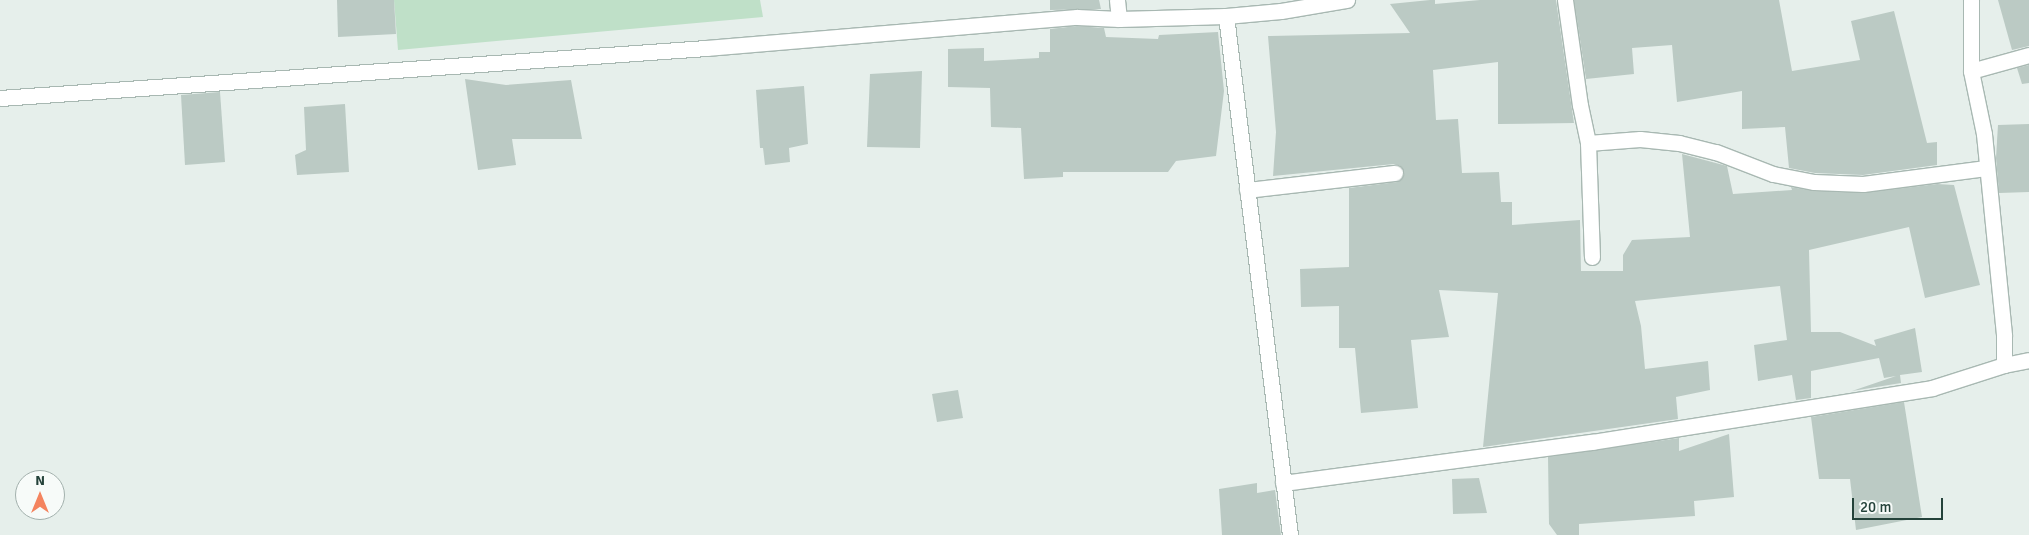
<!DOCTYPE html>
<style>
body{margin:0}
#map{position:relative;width:2029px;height:535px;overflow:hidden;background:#e6efeb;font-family:Signika,sans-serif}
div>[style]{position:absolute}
.green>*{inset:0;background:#bfe0c8}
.building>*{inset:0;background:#bbcac4}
.roads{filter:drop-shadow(1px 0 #a8b8b2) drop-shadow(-1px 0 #a8b8b2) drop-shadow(0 1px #a8b8b2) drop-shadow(0 -1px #a8b8b2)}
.minor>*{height:15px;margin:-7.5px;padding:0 7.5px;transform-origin:7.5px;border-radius:7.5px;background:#fff}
span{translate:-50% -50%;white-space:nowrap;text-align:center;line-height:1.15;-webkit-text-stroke:4.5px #f7fbf9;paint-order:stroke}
.north{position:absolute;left:15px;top:470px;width:50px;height:50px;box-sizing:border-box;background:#f7fbf9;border:1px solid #a3b1ad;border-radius:50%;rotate:0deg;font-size:14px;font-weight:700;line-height:20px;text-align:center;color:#24423a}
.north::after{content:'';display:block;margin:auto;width:18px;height:22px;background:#f4845f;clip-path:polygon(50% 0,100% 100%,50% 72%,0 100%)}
.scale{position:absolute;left:1852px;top:498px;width:91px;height:22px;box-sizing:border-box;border:2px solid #24423a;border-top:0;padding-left:6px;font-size:15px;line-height:18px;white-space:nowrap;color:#24423a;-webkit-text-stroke:4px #f7fbf9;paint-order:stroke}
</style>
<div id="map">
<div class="green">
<div style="clip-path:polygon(394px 0,760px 0,763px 17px,398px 50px)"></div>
</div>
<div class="building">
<div style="clip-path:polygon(337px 0,394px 0,396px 34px,338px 37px)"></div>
<div style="clip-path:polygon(1050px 0,1099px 0,1101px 9px,1050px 10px)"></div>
<div style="clip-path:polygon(1430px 0,1435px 0,1435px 4px,1480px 0,1556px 0,1574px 123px,1498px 124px,1498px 62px,1433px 70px,1436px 120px,1458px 119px,1462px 173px,1499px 172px,1501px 202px,1512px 202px,1512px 225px,1580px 220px,1581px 271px,1623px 271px,1623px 255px,1632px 240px,1690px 237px,1682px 154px,1727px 166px,1733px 194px,1792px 190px,1791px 187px,1814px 191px,1863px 193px,1937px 184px,1954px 185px,1980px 285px,1925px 298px,1909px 227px,1809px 250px,1811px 332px,1840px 332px,1876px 346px,1874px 340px,1915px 328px,1922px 372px,1900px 375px,1901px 383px,1852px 391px,1896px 376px,1884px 378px,1879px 358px,1811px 371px,1811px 398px,1796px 400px,1792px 375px,1758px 381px,1754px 345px,1787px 340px,1780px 286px,1635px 301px,1641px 326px,1645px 369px,1708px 361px,1710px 390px,1676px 397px,1678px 419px,1483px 447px,1498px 293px,1439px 290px,1449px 337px,1411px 340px,1418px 408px,1361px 413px,1355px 348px,1339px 348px,1339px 306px,1301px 307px,1300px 269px,1349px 267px,1349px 188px,1397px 182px,1403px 177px,1404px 171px,1399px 165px,1394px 164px,1273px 176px,1276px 132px,1268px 36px,1410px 33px,1390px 4px)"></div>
<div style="clip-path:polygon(1574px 0,1779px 0,1792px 71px,1860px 60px,1851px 21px,1894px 11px,1927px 143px,1937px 142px,1937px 165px,1863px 175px,1815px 173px,1789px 168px,1785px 127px,1742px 129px,1742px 91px,1677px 102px,1672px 45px,1632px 48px,1634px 74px,1586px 79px)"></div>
<div style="clip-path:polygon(1998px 0,2029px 0,2029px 46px,2012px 50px)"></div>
<div style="clip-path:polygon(1077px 26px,1104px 28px,1106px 37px,1158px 39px,1159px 35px,1218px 32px,1224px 91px,1216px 156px,1176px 161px,1168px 172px,1063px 172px,1063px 177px,1024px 179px,1021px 128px,991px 127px,990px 88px,948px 87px,948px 49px,984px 48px,984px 61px,1039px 58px,1039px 52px,1050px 52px,1050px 29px)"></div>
<div style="clip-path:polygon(2029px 65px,2029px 83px,2022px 84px,2017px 68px)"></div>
<div style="clip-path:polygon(922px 71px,920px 148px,867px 147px,870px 74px)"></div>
<div style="clip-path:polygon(465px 79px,506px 85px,571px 80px,582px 139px,512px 139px,516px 165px,478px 170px)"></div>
<div style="clip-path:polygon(804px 86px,808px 144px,789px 148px,790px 162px,765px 165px,763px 148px,760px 148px,756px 90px)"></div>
<div style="clip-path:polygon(220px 92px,225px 162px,185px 165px,181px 95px)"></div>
<div style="clip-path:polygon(345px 104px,349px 172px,297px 175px,295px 155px,306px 150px,304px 107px)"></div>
<div style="clip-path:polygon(2029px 124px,2029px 192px,1999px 193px,1996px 158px,1998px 125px)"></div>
<div style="clip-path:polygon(958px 390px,963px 418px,937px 422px,932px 394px)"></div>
<div style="clip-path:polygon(1904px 402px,1922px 517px,1856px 530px,1850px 479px,1819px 479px,1811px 417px)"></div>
<div style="clip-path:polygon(1729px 434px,1734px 497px,1694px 501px,1695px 516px,1579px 524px,1579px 535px,1557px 535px,1549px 524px,1548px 457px,1679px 438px,1679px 451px)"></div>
<div style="clip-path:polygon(1479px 478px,1487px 513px,1453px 514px,1452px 479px)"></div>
<div style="clip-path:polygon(1257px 483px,1257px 493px,1275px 490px,1281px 535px,1222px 535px,1219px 489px)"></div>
</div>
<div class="roads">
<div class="minor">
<div style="left:1117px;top:0;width:19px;rotate:84deg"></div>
<div style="left:1565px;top:0;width:106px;rotate:81.9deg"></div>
<div style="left:1580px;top:105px;width:39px;rotate:78deg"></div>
<div style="left:1588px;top:143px;width:114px;rotate:88deg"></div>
<div style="left:1971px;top:0;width:71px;rotate:90deg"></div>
<div style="left:1971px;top:71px;width:64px;rotate:78.3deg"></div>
<div style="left:1984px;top:134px;width:203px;rotate:84.3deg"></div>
<div style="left:2004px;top:336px;width:29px;rotate:90deg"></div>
<div style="left:1226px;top:16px;width:523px;rotate:82.97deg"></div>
<div style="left:1971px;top:71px;width:60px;rotate:-15.4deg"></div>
<div style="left:0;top:98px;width:708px;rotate:-4.05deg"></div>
<div style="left:706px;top:48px;width:372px;rotate:-4.8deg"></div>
<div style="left:1077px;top:17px;width:42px;rotate:2.7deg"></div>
<div style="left:1119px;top:19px;width:107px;rotate:-1.6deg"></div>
<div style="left:1226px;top:16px;width:55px;rotate:-5.2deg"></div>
<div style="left:1281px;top:11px;width:67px;rotate:-9.5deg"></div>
<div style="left:1588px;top:143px;width:52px;rotate:-4.4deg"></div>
<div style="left:1640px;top:139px;width:39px;rotate:6deg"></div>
<div style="left:1679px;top:143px;width:38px;rotate:14deg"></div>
<div style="left:1716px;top:152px;width:61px;rotate:21.1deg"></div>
<div style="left:1773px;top:174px;width:42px;rotate:11deg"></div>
<div style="left:1814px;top:182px;width:49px;rotate:2.3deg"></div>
<div style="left:1863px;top:184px;width:124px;rotate:-7.4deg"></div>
<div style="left:1247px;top:190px;width:149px;rotate:-6.6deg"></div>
<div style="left:1283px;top:483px;width:312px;rotate:-7.6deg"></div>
<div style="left:1592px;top:442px;width:344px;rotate:-9deg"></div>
<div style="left:1932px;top:388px;width:76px;rotate:-17.7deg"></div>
<div style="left:2004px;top:365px;width:25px;rotate:-11deg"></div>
</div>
</div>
<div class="north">N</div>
<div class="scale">20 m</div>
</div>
